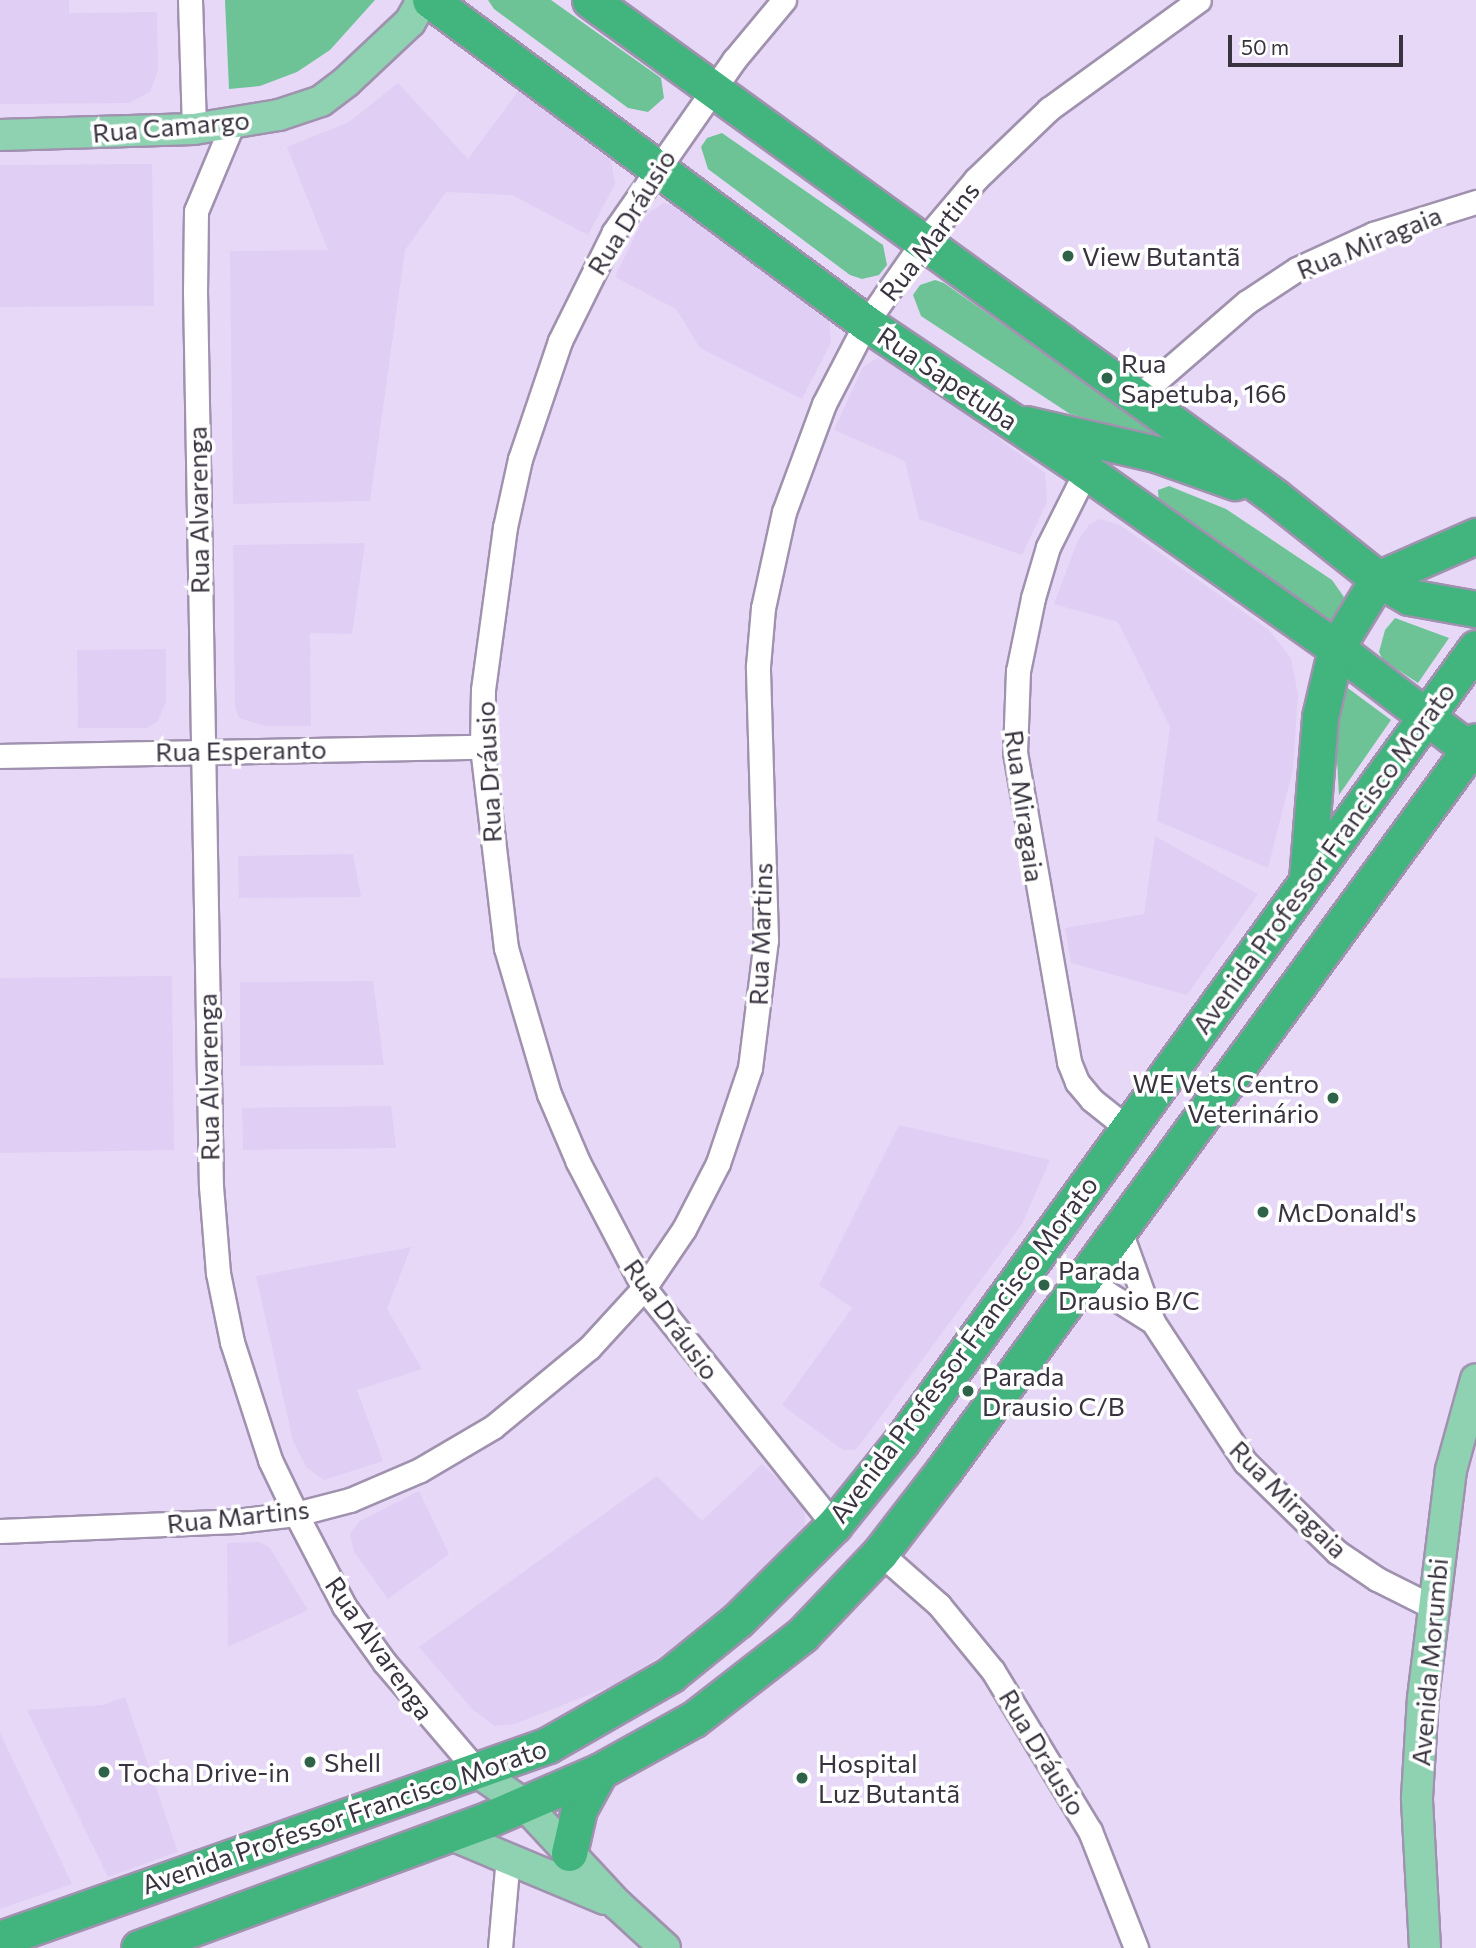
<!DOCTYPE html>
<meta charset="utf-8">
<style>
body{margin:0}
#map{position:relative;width:1476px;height:1948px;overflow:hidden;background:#e7d8f7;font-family:Commissioner,sans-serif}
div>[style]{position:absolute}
.built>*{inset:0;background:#e0cef4}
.green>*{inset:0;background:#6ec396}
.roads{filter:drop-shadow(2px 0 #a092af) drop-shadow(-2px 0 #a092af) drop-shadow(0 2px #a092af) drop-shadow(0 -2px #a092af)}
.minor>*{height:23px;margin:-11.5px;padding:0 11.5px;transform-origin:11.5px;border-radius:11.5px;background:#fff}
.major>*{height:30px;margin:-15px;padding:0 15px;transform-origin:15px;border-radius:15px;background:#8ed2b2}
.highway>*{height:35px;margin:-17.5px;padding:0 17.5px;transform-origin:17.5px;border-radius:17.5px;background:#42b47e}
.dots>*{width:19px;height:19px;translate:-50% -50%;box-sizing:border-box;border:4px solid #fff;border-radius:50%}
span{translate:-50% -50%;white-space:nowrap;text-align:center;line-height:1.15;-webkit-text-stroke:7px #fff;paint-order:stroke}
.street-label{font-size:26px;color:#39333f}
.poi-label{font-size:26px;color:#39333f}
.left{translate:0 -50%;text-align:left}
.right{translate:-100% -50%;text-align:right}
.scale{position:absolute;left:1228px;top:35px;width:175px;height:32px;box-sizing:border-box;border:4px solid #39333f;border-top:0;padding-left:9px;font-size:21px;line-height:24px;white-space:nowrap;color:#39333f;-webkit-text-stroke:5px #fff;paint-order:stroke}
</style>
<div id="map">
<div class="built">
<div style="clip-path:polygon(0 0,69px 0,69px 13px,157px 12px,158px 70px,150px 92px,129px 103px,0 104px)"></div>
<div style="clip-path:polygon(398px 83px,468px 159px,519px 90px,611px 160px,615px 184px,588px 235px,512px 195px,446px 192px,405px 250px,370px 501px,233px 504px,230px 251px,328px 250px,287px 147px,349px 122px)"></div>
<div style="clip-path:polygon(152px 164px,154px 306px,0 307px,0 165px)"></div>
<div style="clip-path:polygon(663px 203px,678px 206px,829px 317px,831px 342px,802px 399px,700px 348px,676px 309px,615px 277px,644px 217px)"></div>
<div style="clip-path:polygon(877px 358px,899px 365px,1045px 473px,1047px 502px,1022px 555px,919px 519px,905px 461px,834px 430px,863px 367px)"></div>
<div style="clip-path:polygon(1100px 519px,1120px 525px,1269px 630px,1291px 658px,1298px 696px,1293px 769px,1268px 868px,1157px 821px,1170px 727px,1118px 622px,1054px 604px,1077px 542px,1089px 525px)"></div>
<div style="clip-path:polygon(365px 543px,352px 634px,310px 633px,311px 726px,265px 726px,239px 718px,235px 707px,233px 545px)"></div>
<div style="clip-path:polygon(166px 649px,166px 702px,157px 722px,147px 728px,78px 728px,77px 650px)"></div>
<div style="clip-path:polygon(1155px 836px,1258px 894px,1187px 995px,1071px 963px,1065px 928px,1144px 914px)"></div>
<div style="clip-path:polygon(353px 854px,361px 897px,239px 898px,238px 856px)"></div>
<div style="clip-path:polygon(172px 976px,174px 1150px,0 1153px,0 978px)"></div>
<div style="clip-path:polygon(373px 981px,384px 1065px,240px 1066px,240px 982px)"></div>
<div style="clip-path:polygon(391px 1106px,396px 1148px,243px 1150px,242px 1108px)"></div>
<div style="clip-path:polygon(899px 1125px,1050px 1160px,1022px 1224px,867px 1435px,855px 1450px,843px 1450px,782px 1405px,852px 1308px,819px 1285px)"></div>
<div style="clip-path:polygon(411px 1247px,387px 1309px,422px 1369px,357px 1390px,383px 1461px,324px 1480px,306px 1467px,293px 1441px,256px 1276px)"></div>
<div style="clip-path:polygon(762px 1464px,804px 1504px,805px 1527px,750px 1585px,689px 1638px,616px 1684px,515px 1724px,495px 1726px,472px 1709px,419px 1647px,657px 1476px,702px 1521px)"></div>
<div style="clip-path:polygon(419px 1491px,449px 1554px,388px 1599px,354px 1552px,350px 1534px,360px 1521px)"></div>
<div style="clip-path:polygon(259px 1542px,270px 1548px,308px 1610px,228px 1647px,227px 1543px)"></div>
<div style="clip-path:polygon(125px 1697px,178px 1852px,108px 1877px,27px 1710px,103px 1705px)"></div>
<div style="clip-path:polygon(0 1733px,72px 1884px,0 1909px)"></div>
</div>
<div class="green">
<div style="clip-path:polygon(225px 0,375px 0,330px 50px,297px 72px,260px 86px,229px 89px)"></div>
<div style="clip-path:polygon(488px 0,551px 0,661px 78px,664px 98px,648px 112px,628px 108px,494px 9px)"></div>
<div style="clip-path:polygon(722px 133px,883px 245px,887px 265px,879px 275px,862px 279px,850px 275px,708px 169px,701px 147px,707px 138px)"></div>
<div style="clip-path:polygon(935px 280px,944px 283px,1166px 439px,1070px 414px,921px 316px,913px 295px,920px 285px)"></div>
<div style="clip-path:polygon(1169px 486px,1226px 509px,1332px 580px,1344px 597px,1336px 617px,1327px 621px,1159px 504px,1158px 490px)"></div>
<div style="clip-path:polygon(1395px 618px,1449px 638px,1418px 683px,1383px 660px,1379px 652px,1385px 630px)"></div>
<div style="clip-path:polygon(1341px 683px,1391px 720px,1339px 795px,1333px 692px)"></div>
</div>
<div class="roads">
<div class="minor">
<div style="left:190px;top:0;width:129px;rotate:88.2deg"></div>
<div style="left:784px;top:0;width:78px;rotate:129.8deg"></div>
<div style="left:734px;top:60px;width:210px;rotate:124.9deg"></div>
<div style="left:614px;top:232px;width:122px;rotate:116.4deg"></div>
<div style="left:560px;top:341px;width:125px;rotate:108.7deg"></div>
<div style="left:520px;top:459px;width:70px;rotate:102.4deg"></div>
<div style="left:505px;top:527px;width:164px;rotate:97.7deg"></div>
<div style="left:483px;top:690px;width:57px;rotate:91deg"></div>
<div style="left:482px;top:747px;width:202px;rotate:83.2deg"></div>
<div style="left:506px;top:948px;width:152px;rotate:73.6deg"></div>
<div style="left:549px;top:1094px;width:74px;rotate:66.9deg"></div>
<div style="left:578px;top:1162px;width:142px;rotate:62.4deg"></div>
<div style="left:644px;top:1288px;width:304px;rotate:51.3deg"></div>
<div style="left:232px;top:125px;width:93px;rotate:112.7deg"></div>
<div style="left:196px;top:211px;width:80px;rotate:90.7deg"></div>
<div style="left:195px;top:291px;width:895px;rotate:88.98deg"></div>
<div style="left:211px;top:1186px;width:87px;rotate:85.4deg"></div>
<div style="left:218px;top:1273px;width:70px;rotate:78.5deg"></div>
<div style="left:232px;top:1342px;width:124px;rotate:72.1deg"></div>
<div style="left:270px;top:1460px;width:60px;rotate:64.3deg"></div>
<div style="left:296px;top:1514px;width:104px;rotate:62.4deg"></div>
<div style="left:344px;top:1606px;width:70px;rotate:54.3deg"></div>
<div style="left:385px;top:1663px;width:145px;rotate:49.5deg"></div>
<div style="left:1136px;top:398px;width:147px;rotate:-40.9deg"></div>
<div style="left:1247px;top:302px;width:60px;rotate:-33.4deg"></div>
<div style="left:1297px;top:269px;width:84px;rotate:-24.7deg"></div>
<div style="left:1373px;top:234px;width:108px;rotate:-17.3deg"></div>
<div style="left:1086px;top:471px;width:85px;rotate:116.6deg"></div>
<div style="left:1048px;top:547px;width:53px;rotate:106.4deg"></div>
<div style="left:1033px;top:598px;width:75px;rotate:101.6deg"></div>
<div style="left:1018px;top:671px;width:81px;rotate:92.1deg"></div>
<div style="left:1015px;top:752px;width:315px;rotate:80.1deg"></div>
<div style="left:1069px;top:1062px;width:22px;rotate:68deg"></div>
<div style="left:1077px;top:1082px;width:23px;rotate:50deg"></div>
<div style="left:1092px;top:1100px;width:43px;rotate:38.5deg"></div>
<div style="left:0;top:756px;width:482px;rotate:-1.1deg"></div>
<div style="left:1120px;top:1231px;width:97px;rotate:70.1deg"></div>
<div style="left:1153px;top:1322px;width:168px;rotate:56.7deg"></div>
<div style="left:1245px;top:1462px;width:129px;rotate:44.4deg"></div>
<div style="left:1337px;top:1552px;width:48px;rotate:34deg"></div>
<div style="left:1377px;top:1579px;width:63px;rotate:26.6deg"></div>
<div style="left:1080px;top:1285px;width:28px;rotate:17deg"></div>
<div style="left:1107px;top:1293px;width:54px;rotate:32.2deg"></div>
<div style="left:0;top:1531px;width:236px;rotate:-2.4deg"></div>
<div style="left:236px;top:1521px;width:60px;rotate:-6.7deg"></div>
<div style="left:296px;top:1514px;width:56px;rotate:-14.5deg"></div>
<div style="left:350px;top:1500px;width:76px;rotate:-23.2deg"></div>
<div style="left:420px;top:1470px;width:85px;rotate:-30.5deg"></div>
<div style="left:493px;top:1427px;width:124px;rotate:-39.5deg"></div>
<div style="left:589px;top:1348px;width:81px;rotate:-47.5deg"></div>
<div style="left:644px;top:1288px;width:71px;rotate:-55.9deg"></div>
<div style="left:684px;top:1229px;width:74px;rotate:-62.7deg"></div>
<div style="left:718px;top:1163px;width:100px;rotate:-71.4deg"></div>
<div style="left:750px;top:1068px;width:129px;rotate:-82.9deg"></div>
<div style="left:766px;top:940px;width:274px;rotate:-91.7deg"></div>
<div style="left:758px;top:666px;width:58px;rotate:-85.1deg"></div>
<div style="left:763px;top:608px;width:98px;rotate:-77.7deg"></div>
<div style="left:784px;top:512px;width:115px;rotate:-69.7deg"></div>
<div style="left:824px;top:404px;width:91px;rotate:-62.6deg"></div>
<div style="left:866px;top:323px;width:98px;rotate:-55deg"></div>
<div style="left:922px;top:243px;width:84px;rotate:-49.8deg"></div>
<div style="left:976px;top:179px;width:101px;rotate:-43.8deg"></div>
<div style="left:1049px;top:109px;width:185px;rotate:-36deg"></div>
<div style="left:880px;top:1553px;width:79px;rotate:41.4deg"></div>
<div style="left:939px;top:1605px;width:85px;rotate:50.7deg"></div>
<div style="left:993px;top:1671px;width:187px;rotate:58.8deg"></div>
<div style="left:1090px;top:1831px;width:126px;rotate:68.5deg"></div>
<div style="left:500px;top:1948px;width:91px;rotate:-85deg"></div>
</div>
<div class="major">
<div style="left:0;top:135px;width:194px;rotate:-1.8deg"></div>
<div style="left:194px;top:129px;width:86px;rotate:-9.4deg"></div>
<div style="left:279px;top:115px;width:44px;rotate:-18.4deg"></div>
<div style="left:321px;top:101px;width:31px;rotate:-37deg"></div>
<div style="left:346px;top:82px;width:88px;rotate:-43.2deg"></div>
<div style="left:410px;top:22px;width:25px;rotate:-61deg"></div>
<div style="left:479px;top:1773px;width:55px;rotate:34.6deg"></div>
<div style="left:524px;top:1804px;width:137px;rotate:47.1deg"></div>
<div style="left:617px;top:1904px;width:65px;rotate:42.5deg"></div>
<div style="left:447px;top:1833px;width:171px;rotate:22.7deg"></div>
<div style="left:1425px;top:1948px;width:150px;rotate:-93.1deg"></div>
<div style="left:1417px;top:1798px;width:100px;rotate:-86.6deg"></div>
<div style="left:1423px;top:1698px;width:230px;rotate:-83deg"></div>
<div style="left:1451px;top:1470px;width:94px;rotate:-74.6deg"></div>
</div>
<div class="highway">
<div style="left:430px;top:0;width:543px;rotate:36.53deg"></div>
<div style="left:866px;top:323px;width:265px;rotate:33.9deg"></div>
<div style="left:1086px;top:471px;width:306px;rotate:35.3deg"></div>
<div style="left:1336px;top:648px;width:168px;rotate:37.3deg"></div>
<div style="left:590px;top:0;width:846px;rotate:35.96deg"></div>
<div style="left:1275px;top:497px;width:132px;rotate:38.5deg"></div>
<div style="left:1378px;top:579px;width:36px;rotate:30deg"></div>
<div style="left:1409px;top:597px;width:68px;rotate:10.2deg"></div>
<div style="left:1026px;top:424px;width:133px;rotate:13deg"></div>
<div style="left:1156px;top:454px;width:84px;rotate:19.5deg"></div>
<div style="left:1307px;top:880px;width:164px;rotate:-85.4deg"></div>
<div style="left:1320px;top:717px;width:71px;rotate:-76.9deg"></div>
<div style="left:1336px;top:648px;width:81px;rotate:-58.7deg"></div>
<div style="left:1378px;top:579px;width:107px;rotate:-23.7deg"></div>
<div style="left:569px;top:1853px;width:45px;rotate:-77.2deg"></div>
<div style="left:579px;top:1809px;width:43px;rotate:-61.1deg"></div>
<div style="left:0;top:1939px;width:581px;rotate:-19.49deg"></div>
<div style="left:548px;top:1745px;width:141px;rotate:-29.8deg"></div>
<div style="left:670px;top:1675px;width:87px;rotate:-39deg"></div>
<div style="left:738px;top:1620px;width:135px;rotate:-44.7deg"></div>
<div style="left:834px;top:1525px;width:107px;rotate:-51.1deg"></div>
<div style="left:901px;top:1442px;width:980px;rotate:-54.09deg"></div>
<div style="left:139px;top:1948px;width:373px;rotate:-20.2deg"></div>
<div style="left:489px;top:1819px;width:121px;rotate:-23.4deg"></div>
<div style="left:600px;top:1771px;width:107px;rotate:-29deg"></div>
<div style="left:694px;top:1719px;width:137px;rotate:-37.9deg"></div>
<div style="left:802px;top:1635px;width:113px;rotate:-46.4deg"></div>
<div style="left:880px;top:1553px;width:105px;rotate:-52.4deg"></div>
<div style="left:944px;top:1470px;width:902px;rotate:-53.88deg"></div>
</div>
</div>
<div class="dots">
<div style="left:1068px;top:256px;background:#2f6349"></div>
<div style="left:1107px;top:378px;background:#2f6349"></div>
<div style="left:1333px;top:1098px;background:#2f6349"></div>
<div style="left:1263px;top:1212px;background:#2f6349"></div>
<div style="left:1044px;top:1285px;background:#2f6349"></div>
<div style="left:968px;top:1391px;background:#2f6349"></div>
<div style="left:310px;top:1762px;background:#2f6349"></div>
<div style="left:104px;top:1772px;background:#2f6349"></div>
<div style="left:802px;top:1778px;background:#2f6349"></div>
</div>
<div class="street-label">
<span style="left:171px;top:126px;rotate:-5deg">Rua Camargo</span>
<span style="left:631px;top:212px;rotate:-58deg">Rua Dráusio</span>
<span style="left:929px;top:241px;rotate:-52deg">Rua Martins</span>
<span style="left:1369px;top:242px;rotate:-22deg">Rua Miragaia</span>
<span style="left:948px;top:378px;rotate:34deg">Rua Sapetuba</span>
<span style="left:198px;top:510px;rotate:-91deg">Rua Alvarenga</span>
<span style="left:241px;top:750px;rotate:-1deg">Rua Esperanto</span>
<span style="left:488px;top:772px;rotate:-93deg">Rua Dráusio</span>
<span style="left:1025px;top:806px;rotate:82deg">Rua Miragaia</span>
<span style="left:1323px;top:858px;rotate:-54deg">Avenida Professor Francisco Morato</span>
<span style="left:760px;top:934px;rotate:-88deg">Rua Martins</span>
<span style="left:208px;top:1077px;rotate:-91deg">Rua Alvarenga</span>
<span style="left:672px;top:1319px;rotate:54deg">Rua Dráusio</span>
<span style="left:963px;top:1349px;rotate:-53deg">Avenida Professor Francisco Morato</span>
<span style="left:1289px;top:1499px;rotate:45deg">Rua Miragaia</span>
<span style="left:238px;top:1516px;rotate:-6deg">Rua Martins</span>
<span style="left:380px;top:1648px;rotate:55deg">Rua Alvarenga</span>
<span style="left:1429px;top:1662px;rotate:-85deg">Avenida Morumbi</span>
<span style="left:1043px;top:1752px;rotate:59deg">Rua Dráusio</span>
<span style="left:344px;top:1816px;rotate:-19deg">Avenida Professor Francisco Morato</span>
</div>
<div class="poi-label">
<span class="left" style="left:1082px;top:256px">View Butantã</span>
<span class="left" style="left:1121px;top:378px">Rua<br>Sapetuba, 166</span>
<span class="right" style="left:1319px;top:1098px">WE Vets Centro<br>Veterinário</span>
<span class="left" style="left:1277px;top:1212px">McDonald's</span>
<span class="left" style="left:1058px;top:1285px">Parada<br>Drausio B/C</span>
<span class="left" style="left:982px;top:1391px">Parada<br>Drausio C/B</span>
<span class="left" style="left:324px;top:1762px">Shell</span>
<span class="left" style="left:818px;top:1778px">Hospital<br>Luz Butantã</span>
<span class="left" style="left:118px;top:1772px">Tocha Drive-in</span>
</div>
<div class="scale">50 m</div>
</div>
